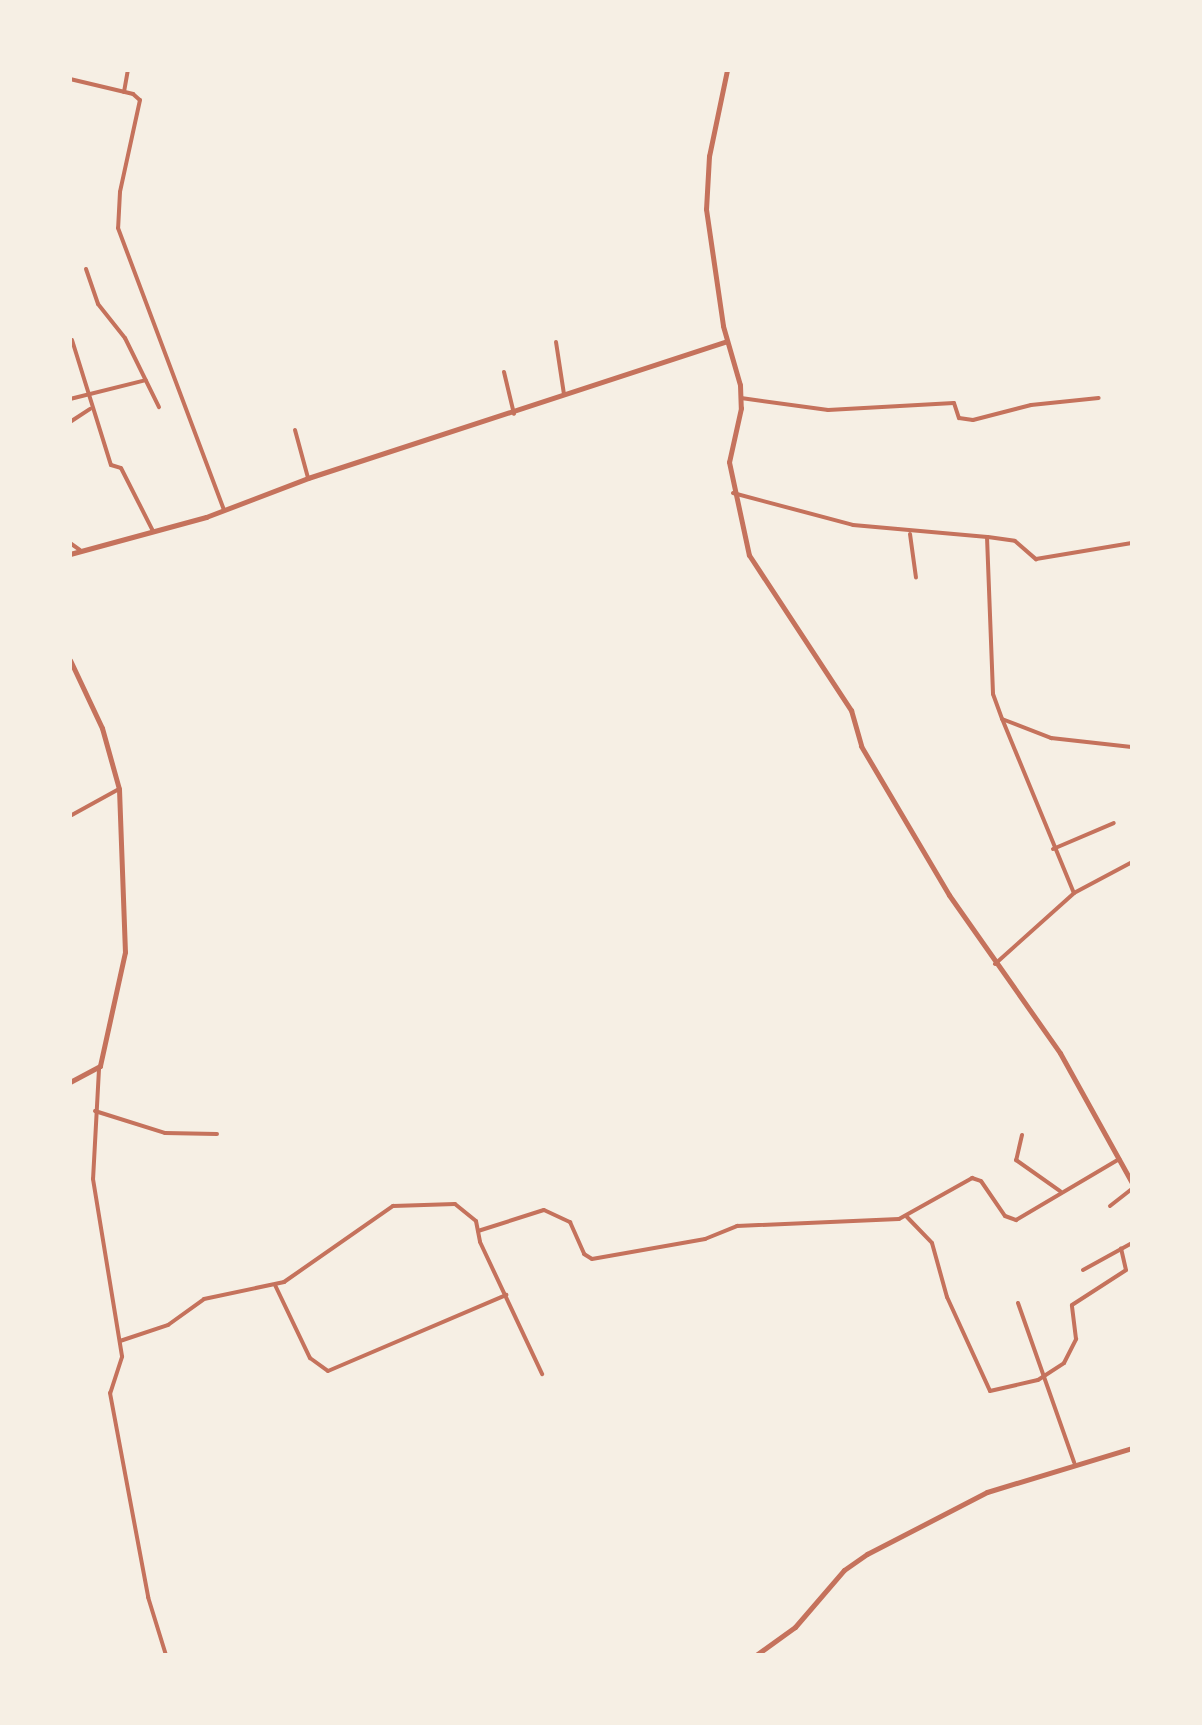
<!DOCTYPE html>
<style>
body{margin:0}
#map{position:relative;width:1202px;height:1725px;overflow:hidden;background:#f6efe4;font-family:Inter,sans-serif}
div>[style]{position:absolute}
.minor>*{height:4px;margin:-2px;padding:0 2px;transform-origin:2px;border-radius:2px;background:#c5725c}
.tertiary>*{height:5px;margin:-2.5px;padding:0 2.5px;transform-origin:2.5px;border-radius:2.5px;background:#c5725c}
span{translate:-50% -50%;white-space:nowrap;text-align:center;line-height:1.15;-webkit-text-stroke:8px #f6efe4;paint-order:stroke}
.frame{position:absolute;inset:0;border:72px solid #f6efe4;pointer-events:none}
</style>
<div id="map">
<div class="minor">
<div style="left:70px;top:79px;width:65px;rotate:13.4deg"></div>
<div style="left:133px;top:94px;width:9px;rotate:41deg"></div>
<div style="left:140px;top:100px;width:94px;rotate:102.3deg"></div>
<div style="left:120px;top:192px;width:36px;rotate:93deg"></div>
<div style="left:118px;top:228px;width:301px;rotate:69.4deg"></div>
<div style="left:124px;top:92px;width:22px;rotate:-80deg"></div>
<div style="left:86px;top:269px;width:37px;rotate:71deg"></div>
<div style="left:98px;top:304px;width:43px;rotate:51.5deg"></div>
<div style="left:125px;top:338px;width:77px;rotate:63.8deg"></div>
<div style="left:72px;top:340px;width:131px;rotate:72.7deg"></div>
<div style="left:111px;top:465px;width:10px;rotate:17deg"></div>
<div style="left:121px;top:468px;width:71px;rotate:63.1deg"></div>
<div style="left:556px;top:342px;width:53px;rotate:81.3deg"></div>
<div style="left:504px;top:372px;width:43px;rotate:76.6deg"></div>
<div style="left:741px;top:398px;width:88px;rotate:7.9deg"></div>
<div style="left:828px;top:410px;width:126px;rotate:-3.2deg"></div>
<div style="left:954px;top:403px;width:16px;rotate:72deg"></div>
<div style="left:959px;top:418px;width:14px;rotate:8deg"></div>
<div style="left:973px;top:420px;width:60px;rotate:-14.5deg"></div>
<div style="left:1031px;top:405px;width:68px;rotate:-5.9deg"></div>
<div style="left:70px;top:399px;width:78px;rotate:-14deg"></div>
<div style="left:70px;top:422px;width:24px;rotate:-33deg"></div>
<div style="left:295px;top:430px;width:50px;rotate:74.8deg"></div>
<div style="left:733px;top:493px;width:124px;rotate:14.9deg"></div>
<div style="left:853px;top:525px;width:135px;rotate:5.1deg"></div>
<div style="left:987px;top:537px;width:157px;rotate:87.8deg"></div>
<div style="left:993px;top:694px;width:27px;rotate:70deg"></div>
<div style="left:1002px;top:719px;width:53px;rotate:21.2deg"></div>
<div style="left:1051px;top:738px;width:81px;rotate:6.3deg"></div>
<div style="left:910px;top:534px;width:44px;rotate:82.2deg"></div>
<div style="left:988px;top:537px;width:27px;rotate:8deg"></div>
<div style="left:1015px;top:541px;width:28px;rotate:41deg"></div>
<div style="left:1036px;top:559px;width:97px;rotate:-9.5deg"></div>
<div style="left:70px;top:543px;width:12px;rotate:35deg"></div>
<div style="left:1003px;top:721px;width:186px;rotate:67.6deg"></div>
<div style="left:70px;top:816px;width:56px;rotate:-28.9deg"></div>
<div style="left:1053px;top:849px;width:66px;rotate:-23.1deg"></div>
<div style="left:995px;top:964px;width:106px;rotate:-41.9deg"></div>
<div style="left:1074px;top:893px;width:66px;rotate:-28.1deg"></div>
<div style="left:99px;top:1069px;width:110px;rotate:93.1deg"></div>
<div style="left:93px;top:1179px;width:180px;rotate:80.7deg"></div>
<div style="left:122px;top:1357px;width:38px;rotate:108deg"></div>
<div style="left:110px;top:1393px;width:208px;rotate:79.4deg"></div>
<div style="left:148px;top:1597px;width:61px;rotate:72.8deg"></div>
<div style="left:95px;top:1111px;width:73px;rotate:17.4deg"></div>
<div style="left:165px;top:1133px;width:52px;rotate:1.1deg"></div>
<div style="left:1022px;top:1135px;width:26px;rotate:103deg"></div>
<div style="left:1016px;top:1160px;width:54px;rotate:35.2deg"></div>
<div style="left:1110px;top:1206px;width:28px;rotate:-38deg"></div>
<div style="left:907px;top:1217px;width:36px;rotate:46deg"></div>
<div style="left:932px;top:1243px;width:56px;rotate:74.5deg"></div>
<div style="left:947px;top:1297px;width:103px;rotate:65.4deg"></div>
<div style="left:990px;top:1391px;width:49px;rotate:-12.9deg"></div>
<div style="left:1038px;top:1380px;width:31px;rotate:-33deg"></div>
<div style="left:1064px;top:1363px;width:27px;rotate:-63deg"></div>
<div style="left:1076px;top:1339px;width:34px;rotate:-97deg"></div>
<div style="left:1072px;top:1305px;width:64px;rotate:-32.9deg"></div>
<div style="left:1126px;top:1270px;width:22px;rotate:-103deg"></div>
<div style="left:478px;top:1231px;width:69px;rotate:-17.7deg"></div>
<div style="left:544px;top:1210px;width:29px;rotate:25deg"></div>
<div style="left:570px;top:1222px;width:35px;rotate:66deg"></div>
<div style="left:584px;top:1254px;width:9px;rotate:32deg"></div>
<div style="left:592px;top:1259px;width:115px;rotate:-10deg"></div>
<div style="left:705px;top:1239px;width:35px;rotate:-22deg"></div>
<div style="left:737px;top:1226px;width:162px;rotate:-2.5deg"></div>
<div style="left:899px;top:1219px;width:84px;rotate:-29.3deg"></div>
<div style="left:972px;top:1178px;width:9px;rotate:18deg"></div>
<div style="left:981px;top:1181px;width:42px;rotate:55.6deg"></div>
<div style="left:1005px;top:1216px;width:12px;rotate:20deg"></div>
<div style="left:1016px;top:1220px;width:120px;rotate:-30.6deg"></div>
<div style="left:1083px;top:1270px;width:56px;rotate:-28.9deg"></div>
<div style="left:275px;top:1285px;width:81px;rotate:64.4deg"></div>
<div style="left:310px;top:1358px;width:22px;rotate:36deg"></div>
<div style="left:328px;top:1371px;width:194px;rotate:-23.1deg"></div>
<div style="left:1018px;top:1303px;width:169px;rotate:70.6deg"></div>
<div style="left:120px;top:1341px;width:51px;rotate:-18.4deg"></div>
<div style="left:168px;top:1325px;width:44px;rotate:-35.8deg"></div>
<div style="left:204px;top:1299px;width:82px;rotate:-12deg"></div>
<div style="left:284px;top:1282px;width:133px;rotate:-34.9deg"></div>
<div style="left:393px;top:1206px;width:62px;rotate:-1.8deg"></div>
<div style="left:455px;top:1204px;width:27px;rotate:39deg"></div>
<div style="left:476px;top:1221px;width:21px;rotate:79deg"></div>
<div style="left:480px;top:1242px;width:146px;rotate:64.8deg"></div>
</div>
<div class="tertiary">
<div style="left:727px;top:70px;width:88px;rotate:101.8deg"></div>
<div style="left:709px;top:156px;width:53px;rotate:93.2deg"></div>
<div style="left:706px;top:209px;width:118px;rotate:81.7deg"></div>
<div style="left:723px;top:326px;width:61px;rotate:73.9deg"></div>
<div style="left:740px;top:385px;width:23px;rotate:88deg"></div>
<div style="left:741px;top:408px;width:55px;rotate:102.5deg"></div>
<div style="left:729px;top:462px;width:95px;rotate:77.9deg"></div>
<div style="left:749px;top:555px;width:186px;rotate:56.7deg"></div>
<div style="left:851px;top:710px;width:37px;rotate:74deg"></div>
<div style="left:861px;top:746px;width:173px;rotate:59.4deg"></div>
<div style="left:949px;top:895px;width:193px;rotate:54.9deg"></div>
<div style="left:1060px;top:1053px;width:149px;rotate:61deg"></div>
<div style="left:70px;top:554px;width:141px;rotate:-15.2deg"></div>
<div style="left:206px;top:517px;width:109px;rotate:-20.9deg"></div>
<div style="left:308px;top:478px;width:440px;rotate:-18.1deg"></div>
<div style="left:70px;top:660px;width:75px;rotate:64.8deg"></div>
<div style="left:102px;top:728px;width:63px;rotate:74.4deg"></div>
<div style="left:119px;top:789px;width:163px;rotate:87.9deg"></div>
<div style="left:125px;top:952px;width:117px;rotate:102.4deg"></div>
<div style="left:100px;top:1066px;width:34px;rotate:152deg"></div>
<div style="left:756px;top:1655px;width:48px;rotate:-35.7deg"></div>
<div style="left:795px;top:1627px;width:75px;rotate:-49.3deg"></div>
<div style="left:844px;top:1570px;width:28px;rotate:-35deg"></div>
<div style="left:867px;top:1554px;width:135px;rotate:-27.3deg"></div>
<div style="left:987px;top:1492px;width:152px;rotate:-16.9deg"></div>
</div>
<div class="frame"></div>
</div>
